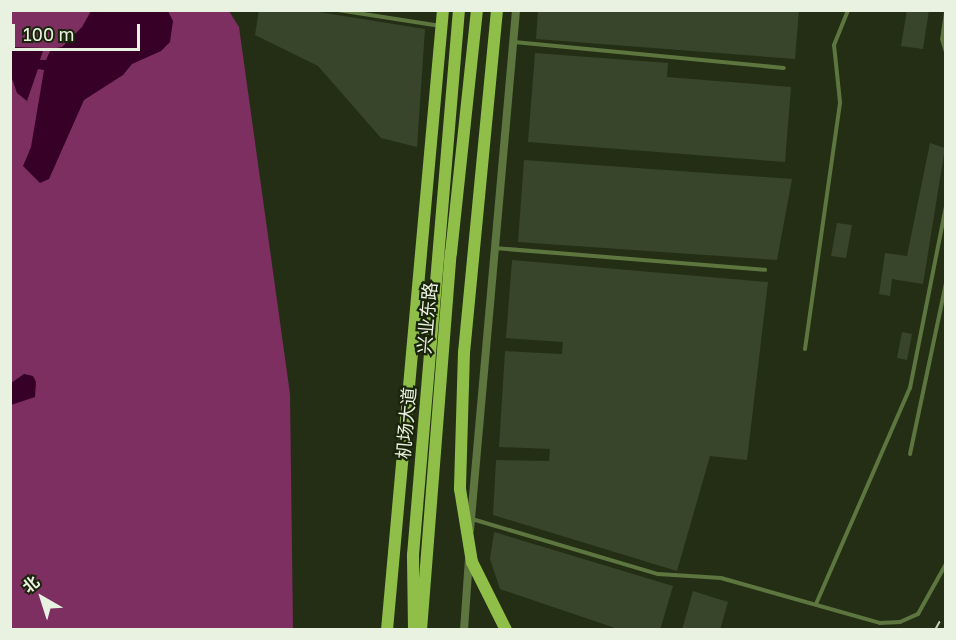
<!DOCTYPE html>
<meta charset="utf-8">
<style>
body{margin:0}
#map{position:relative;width:956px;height:640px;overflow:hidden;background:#232e15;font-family:"Golos Text","Noto Sans SC",sans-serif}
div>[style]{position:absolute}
.green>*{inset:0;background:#7c2f60}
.water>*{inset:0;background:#370026}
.building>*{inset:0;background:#39452b}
.service>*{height:4px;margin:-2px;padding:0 2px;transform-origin:2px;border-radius:2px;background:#5d753f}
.minor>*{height:8px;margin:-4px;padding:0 4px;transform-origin:4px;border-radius:4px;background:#5d753f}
.primary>*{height:12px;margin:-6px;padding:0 6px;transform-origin:6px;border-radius:6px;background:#8fbf48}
.rail>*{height:2px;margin-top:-1px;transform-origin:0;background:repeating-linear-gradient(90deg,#c8d0bf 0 10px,transparent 0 20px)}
.primary-bridge>*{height:12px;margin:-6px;padding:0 6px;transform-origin:6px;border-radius:6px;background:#8fbf48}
span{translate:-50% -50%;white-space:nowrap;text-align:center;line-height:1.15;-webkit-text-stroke:4.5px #1a240b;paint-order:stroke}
.street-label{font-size:18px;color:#e9f1e1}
.frame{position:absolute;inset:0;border:12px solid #e9f1e1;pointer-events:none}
.north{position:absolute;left:12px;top:568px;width:60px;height:60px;-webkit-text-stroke:4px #1a240b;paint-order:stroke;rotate:321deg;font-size:16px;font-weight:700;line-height:24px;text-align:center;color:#e9f1e1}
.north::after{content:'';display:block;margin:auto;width:21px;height:27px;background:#e9f1e1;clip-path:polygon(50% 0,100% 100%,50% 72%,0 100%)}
.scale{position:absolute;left:12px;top:24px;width:128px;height:27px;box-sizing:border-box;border:3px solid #e9f1e1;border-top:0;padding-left:8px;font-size:18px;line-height:21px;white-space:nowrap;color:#e9f1e1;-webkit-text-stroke:4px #1a240b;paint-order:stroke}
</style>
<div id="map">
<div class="green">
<div style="clip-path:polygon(10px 11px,229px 11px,239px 27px,290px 394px,293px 629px,11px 629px)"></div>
</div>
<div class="water">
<div style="clip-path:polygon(91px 11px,168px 11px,173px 21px,170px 42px,161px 51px,132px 64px,123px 75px,84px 100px,49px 179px,40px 183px,23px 166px,31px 147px,44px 70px,38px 69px,27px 101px,17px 93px,11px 76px,11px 47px,44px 48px,40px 60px,46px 60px,51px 49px,62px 47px,82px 27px)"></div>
<div style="clip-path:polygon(24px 374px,33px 376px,36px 382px,35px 397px,11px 405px,11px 383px)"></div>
</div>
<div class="building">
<div style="clip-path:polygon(259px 10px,306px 10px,425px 29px,417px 147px,381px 138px,318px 66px,255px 35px)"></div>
<div style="clip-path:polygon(538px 10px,799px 10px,795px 59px,536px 39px)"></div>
<div style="clip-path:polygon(907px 10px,929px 10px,923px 49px,901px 46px)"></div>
<div style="clip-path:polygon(535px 53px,668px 63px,667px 77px,791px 87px,785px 162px,528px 142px)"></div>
<div style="clip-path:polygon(930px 143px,945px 148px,923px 284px,892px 279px,890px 296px,879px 294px,885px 253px,907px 256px)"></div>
<div style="clip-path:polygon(524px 160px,792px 179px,777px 260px,518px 242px)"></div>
<div style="clip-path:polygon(837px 223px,852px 225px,846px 258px,831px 256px)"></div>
<div style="clip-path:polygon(512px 260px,768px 282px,747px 460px,710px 456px,677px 571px,493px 515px,496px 460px,549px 461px,550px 449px,499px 447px,505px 351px,562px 354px,563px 342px,506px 338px)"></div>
<div style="clip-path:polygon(902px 332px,912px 334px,907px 360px,897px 358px)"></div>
<div style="clip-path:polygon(494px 532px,673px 586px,660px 630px,621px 630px,500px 589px,490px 559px)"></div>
<div style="clip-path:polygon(693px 591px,728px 602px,720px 630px,682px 630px)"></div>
</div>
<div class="service">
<div style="left:338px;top:10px;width:104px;rotate:8.8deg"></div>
<div style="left:946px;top:12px;width:27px;rotate:98deg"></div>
<div style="left:942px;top:39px;width:14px;rotate:73deg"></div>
<div style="left:514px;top:42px;width:271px;rotate:5.5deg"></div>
<div style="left:494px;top:248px;width:272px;rotate:4.6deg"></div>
<div style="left:805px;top:349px;width:249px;rotate:-81.9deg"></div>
<div style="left:840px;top:102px;width:57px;rotate:-96deg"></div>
<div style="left:834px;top:45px;width:38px;rotate:-68deg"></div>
<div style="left:910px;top:454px;width:175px;rotate:-78.1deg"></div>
<div style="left:472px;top:519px;width:194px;rotate:16.5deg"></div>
<div style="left:658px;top:574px;width:63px;rotate:3.6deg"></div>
<div style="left:721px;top:578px;width:165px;rotate:15.8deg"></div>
<div style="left:880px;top:623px;width:20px;rotate:-3deg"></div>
<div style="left:900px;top:622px;width:20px;rotate:-24deg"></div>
<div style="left:918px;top:614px;width:57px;rotate:-60.8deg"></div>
<div style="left:816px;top:604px;width:236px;rotate:-66.5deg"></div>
<div style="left:910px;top:388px;width:186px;rotate:-78.8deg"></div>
</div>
<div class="minor">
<div style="left:470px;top:530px;width:522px;rotate:-84.94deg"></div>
<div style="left:464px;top:630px;width:72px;rotate:-86deg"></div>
</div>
<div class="primary">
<div style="left:387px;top:630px;width:623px;rotate:-84.84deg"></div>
<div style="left:414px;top:630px;width:75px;rotate:-90.8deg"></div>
<div style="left:413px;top:555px;width:547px;rotate:-85.18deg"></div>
<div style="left:421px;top:630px;width:378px;rotate:-85.5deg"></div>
<div style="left:451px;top:253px;width:244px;rotate:-83.9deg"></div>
</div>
<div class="rail">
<div style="left:935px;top:630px;width:23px;rotate:-61deg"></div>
</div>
<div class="primary-bridge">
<div style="left:497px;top:10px;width:344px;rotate:95.5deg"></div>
<div style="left:464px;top:352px;width:137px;rotate:91.7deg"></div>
<div style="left:460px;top:489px;width:74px;rotate:80.7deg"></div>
<div style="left:472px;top:562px;width:76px;rotate:63.4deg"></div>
</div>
<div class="street-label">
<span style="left:427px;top:318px;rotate:-85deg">兴业东路</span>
<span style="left:406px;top:423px;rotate:-85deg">机场大道</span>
</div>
<div class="frame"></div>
<div class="north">北</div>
<div class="scale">100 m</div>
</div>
